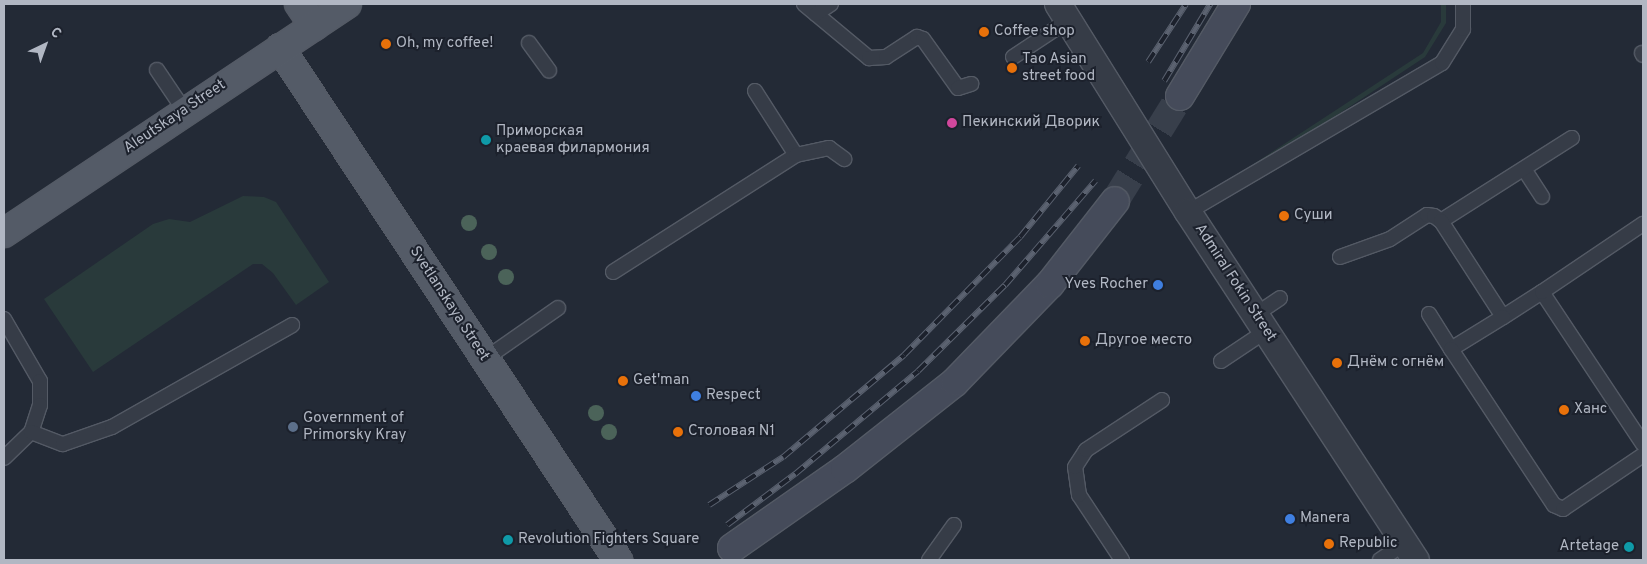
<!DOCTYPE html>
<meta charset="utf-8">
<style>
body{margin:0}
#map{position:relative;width:1647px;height:564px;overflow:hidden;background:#232a36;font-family:Overpass,sans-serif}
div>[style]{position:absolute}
.green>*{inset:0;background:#293a3b}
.secondary-tunnel>*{height:28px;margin-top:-14px;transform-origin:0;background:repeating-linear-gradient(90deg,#383f4b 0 28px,transparent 0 42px)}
.roads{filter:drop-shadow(1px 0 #545a65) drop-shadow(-1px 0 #545a65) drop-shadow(0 1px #545a65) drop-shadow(0 -1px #545a65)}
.lane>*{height:14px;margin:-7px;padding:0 7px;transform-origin:7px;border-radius:7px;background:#363c47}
.street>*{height:26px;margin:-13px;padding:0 13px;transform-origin:13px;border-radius:13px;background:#363c47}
.secondary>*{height:28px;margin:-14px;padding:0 14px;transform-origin:14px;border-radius:14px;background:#454b5a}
.primary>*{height:28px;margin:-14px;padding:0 14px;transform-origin:14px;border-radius:14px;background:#545b67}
.rail>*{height:5.5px;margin-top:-2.75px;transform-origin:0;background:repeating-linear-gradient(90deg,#1c212c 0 11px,#5b6270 0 22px);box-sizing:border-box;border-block:1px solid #5b6270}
.trees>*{width:16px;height:16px;margin:-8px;border-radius:50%;background:#4b6359}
.dots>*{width:14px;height:14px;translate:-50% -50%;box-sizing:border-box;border:2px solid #1c212c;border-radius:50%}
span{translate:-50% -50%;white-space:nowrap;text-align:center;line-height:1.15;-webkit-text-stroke:4px #1c212c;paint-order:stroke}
.poi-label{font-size:15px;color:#b1b7c3}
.left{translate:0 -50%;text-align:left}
.right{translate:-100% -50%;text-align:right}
.street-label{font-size:15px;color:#b1b7c3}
.frame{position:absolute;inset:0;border:5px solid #b1b7c3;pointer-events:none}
.north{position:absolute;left:20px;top:20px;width:50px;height:50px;-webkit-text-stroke:4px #1c212c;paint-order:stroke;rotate:42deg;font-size:14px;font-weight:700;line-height:20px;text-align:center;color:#b1b7c3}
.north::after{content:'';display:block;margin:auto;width:18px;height:22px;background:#b1b7c3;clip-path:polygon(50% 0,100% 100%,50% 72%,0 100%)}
</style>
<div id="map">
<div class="green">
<div style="clip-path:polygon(1441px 4px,1446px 4px,1446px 23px,1425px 57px,1249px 173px,1246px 169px,1423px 53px,1441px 22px)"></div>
<div style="clip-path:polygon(243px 196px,264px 197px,276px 202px,329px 282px,296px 305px,273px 273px,262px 264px,253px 264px,93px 372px,44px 299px,153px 224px,169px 219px,190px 222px)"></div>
</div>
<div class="secondary-tunnel">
<div style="left:1115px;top:201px;width:123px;rotate:-58.2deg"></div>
</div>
<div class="roads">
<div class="lane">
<div style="left:804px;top:4px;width:85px;rotate:39.7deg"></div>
<div style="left:869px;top:58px;width:17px;rotate:-3deg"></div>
<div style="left:886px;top:57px;width:37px;rotate:-33deg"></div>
<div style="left:917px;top:37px;width:6px;rotate:18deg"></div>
<div style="left:923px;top:39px;width:60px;rotate:54.5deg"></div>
<div style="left:958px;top:88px;width:14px;rotate:-17deg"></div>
<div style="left:816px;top:14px;width:18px;rotate:-34deg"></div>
<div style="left:529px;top:43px;width:34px;rotate:54deg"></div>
<div style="left:1642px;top:53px;width:2px;rotate:63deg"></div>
<div style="left:1013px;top:57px;width:67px;rotate:-33.5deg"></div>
<div style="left:157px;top:70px;width:48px;rotate:56deg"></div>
<div style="left:755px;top:91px;width:76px;rotate:57.4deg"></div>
<div style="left:1524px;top:169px;width:33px;rotate:57deg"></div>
<div style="left:1188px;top:212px;width:294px;rotate:-30.4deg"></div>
<div style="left:1442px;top:63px;width:40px;rotate:-58deg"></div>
<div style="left:1463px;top:29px;width:25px;rotate:-90deg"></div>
<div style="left:1441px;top:221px;width:155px;rotate:-32.4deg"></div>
<div style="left:1340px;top:257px;width:53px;rotate:-19.8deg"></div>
<div style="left:1390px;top:239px;width:44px;rotate:-33deg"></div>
<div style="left:1427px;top:215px;width:7px;rotate:8deg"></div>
<div style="left:1434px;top:216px;width:9px;rotate:36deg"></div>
<div style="left:1441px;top:221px;width:114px;rotate:57.1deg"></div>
<div style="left:1503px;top:317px;width:46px;rotate:-32.7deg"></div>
<div style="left:1542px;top:292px;width:182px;rotate:56.4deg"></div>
<div style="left:613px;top:272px;width:217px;rotate:-32.6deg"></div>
<div style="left:796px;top:155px;width:34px;rotate:-12deg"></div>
<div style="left:829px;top:148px;width:19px;rotate:36deg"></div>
<div style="left:1542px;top:292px;width:122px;rotate:-34deg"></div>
<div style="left:1429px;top:314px;width:41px;rotate:57.8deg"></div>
<div style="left:1255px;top:315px;width:30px;rotate:-34deg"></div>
<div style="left:1503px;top:317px;width:61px;rotate:148.4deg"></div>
<div style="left:1451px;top:349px;width:187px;rotate:56.6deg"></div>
<div style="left:1554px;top:505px;width:10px;rotate:24deg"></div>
<div style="left:1563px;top:509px;width:97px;rotate:-34deg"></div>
<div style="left:4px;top:319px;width:72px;rotate:59.9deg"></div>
<div style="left:40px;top:381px;width:24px;rotate:90deg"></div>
<div style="left:40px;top:405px;width:28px;rotate:108deg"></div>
<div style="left:31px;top:432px;width:37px;rotate:136deg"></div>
<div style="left:485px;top:359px;width:89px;rotate:-34.9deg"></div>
<div style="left:1221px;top:361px;width:54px;rotate:-33.7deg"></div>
<div style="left:31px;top:432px;width:34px;rotate:21deg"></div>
<div style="left:63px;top:444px;width:52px;rotate:-19.1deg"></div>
<div style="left:112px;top:427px;width:207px;rotate:-29.5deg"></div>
<div style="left:929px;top:560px;width:43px;rotate:-54.5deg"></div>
<div style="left:1122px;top:560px;width:78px;rotate:-123.5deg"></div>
<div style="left:1079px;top:495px;width:28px;rotate:-98deg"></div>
<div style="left:1075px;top:467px;width:20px;rotate:-57deg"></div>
<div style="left:1086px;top:450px;width:91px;rotate:-33.3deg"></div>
<div style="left:1380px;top:560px;width:30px;rotate:-34deg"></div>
</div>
<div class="street">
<div style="left:1058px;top:4px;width:245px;rotate:58deg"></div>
<div style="left:1188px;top:212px;width:416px;rotate:56.8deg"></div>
</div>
<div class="secondary">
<div style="left:1180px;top:96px;width:108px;rotate:-58.7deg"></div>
<div style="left:732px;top:548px;width:138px;rotate:-35deg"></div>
<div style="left:845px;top:469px;width:140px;rotate:-38.3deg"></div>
<div style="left:955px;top:382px;width:136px;rotate:-45.9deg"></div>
<div style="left:1050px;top:284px;width:105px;rotate:-51.9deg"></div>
</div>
<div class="primary">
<div style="left:299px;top:4px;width:27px;rotate:56deg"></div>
<div style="left:280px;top:48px;width:614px;rotate:56.57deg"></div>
<div style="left:4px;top:233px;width:412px;rotate:-33.7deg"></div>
</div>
</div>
<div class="rail">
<div style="left:1148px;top:62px;width:69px;rotate:-56.8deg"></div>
<div style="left:1164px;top:81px;width:90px;rotate:-59.1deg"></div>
<div style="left:709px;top:505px;width:88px;rotate:-33deg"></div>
<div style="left:783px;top:457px;width:158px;rotate:-40.1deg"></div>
<div style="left:904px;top:355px;width:165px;rotate:-45.5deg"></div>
<div style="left:1020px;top:237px;width:92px;rotate:-50.8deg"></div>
<div style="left:727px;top:525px;width:85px;rotate:-36.9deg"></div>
<div style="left:795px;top:474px;width:160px;rotate:-39.9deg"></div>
<div style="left:918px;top:371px;width:122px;rotate:-44.7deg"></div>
<div style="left:1005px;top:285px;width:138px;rotate:-49.1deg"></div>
</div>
<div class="trees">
<div style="left:469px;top:223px"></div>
<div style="left:489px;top:252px"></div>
<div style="left:506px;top:277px"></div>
<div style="left:596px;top:413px"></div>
<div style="left:609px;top:432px"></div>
</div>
<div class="dots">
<div style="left:984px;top:32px;background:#e8710a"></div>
<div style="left:386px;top:44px;background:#e8710a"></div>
<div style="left:1012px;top:68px;background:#e8710a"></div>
<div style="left:952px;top:123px;background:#d1479c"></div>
<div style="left:486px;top:140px;background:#0f9aa8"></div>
<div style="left:1284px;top:216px;background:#e8710a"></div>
<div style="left:1158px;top:285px;background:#3f7fe0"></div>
<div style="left:1085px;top:341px;background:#e8710a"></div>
<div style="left:1337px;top:363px;background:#e8710a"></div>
<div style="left:623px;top:381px;background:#e8710a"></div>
<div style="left:696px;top:396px;background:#3f7fe0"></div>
<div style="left:1564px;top:410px;background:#e8710a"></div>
<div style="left:293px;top:427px;background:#5c6f8a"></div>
<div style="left:678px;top:432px;background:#e8710a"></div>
<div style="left:1290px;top:519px;background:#3f7fe0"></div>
<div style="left:508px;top:540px;background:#0f9aa8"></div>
<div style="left:1329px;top:544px;background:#e8710a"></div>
<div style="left:1629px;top:547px;background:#0f9aa8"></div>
</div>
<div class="poi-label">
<span class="left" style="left:994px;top:32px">Coffee shop</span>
<span class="left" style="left:396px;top:44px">Oh, my coffee!</span>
<span class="left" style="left:1022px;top:68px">Tao Asian<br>street food</span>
<span class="left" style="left:962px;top:123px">Пекинский Дворик</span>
<span class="left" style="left:496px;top:140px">Приморская<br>краевая филармония</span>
<span class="left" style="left:1294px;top:216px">Суши</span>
<span class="right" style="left:1148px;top:285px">Yves Rocher</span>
<span class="left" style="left:1095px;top:341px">Другое место</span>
<span class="left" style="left:1347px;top:363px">Днём с огнём</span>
<span class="left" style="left:633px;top:381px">Get'man</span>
<span class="left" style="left:706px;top:396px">Respect</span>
<span class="left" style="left:1574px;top:410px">Ханс</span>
<span class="left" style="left:303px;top:427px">Government of<br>Primorsky Kray</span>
<span class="left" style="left:688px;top:432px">Столовая N1</span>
<span class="left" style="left:1300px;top:519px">Manera</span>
<span class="left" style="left:518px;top:540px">Revolution Fighters Square</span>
<span class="left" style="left:1339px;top:544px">Republic</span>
<span class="right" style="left:1619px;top:547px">Artetage</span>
</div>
<div class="street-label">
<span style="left:175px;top:117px;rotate:-34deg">Aleutskaya Street</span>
<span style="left:1235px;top:283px;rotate:57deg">Admiral Fokin Street</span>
<span style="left:449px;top:304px;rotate:57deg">Svetlanskaya Street</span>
</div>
<div class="frame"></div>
<div class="north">С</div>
</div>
